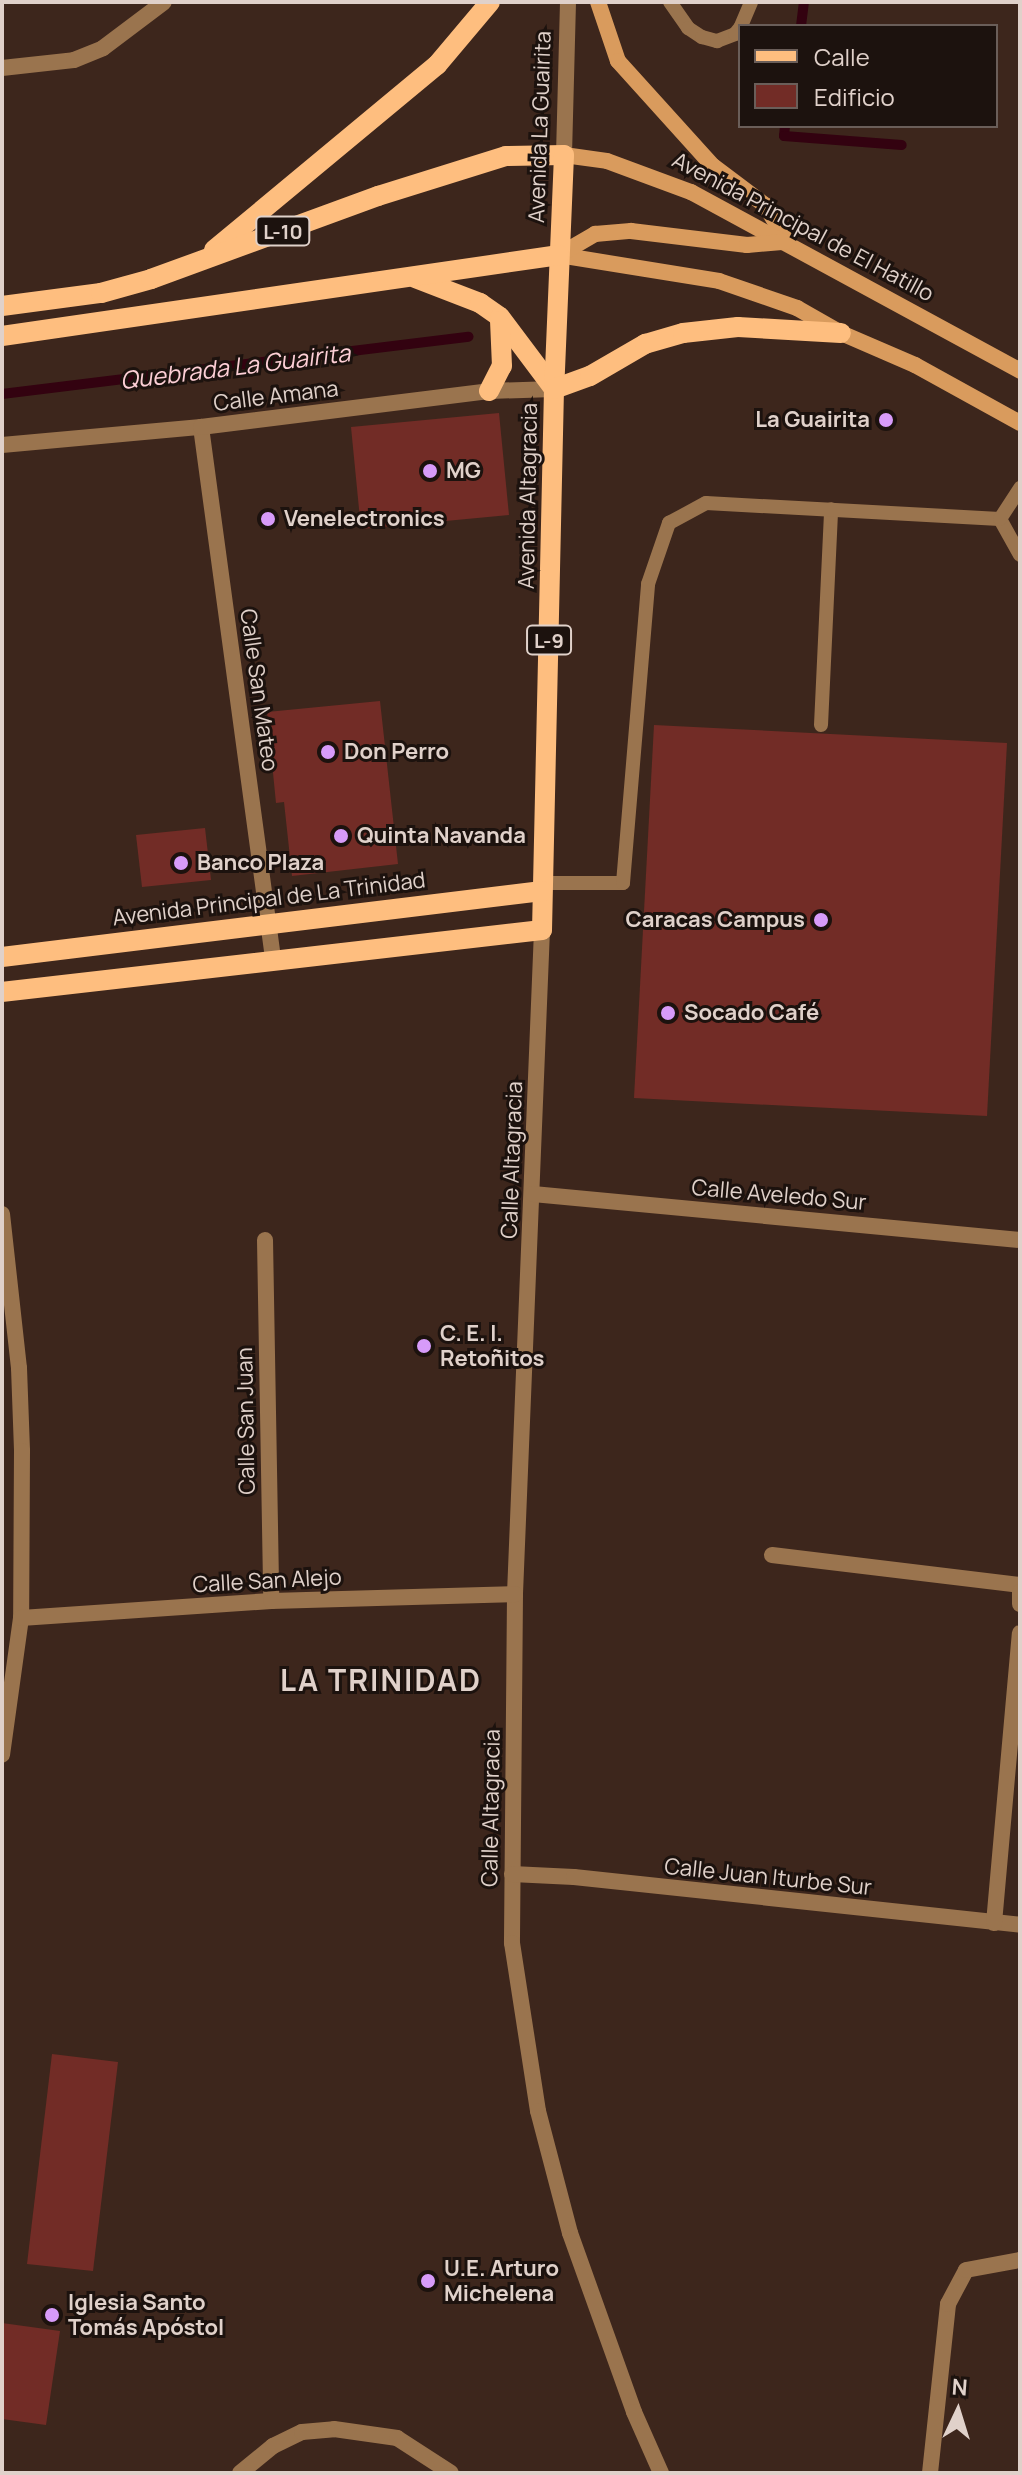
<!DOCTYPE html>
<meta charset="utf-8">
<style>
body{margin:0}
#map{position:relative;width:1022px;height:2475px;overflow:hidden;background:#3d261c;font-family:Manrope,sans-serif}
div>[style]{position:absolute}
.stream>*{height:10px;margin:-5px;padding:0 5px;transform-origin:5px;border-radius:5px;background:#330210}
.building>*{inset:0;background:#722c26}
.service>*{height:14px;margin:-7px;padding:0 7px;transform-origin:7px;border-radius:7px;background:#9a744e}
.minor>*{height:16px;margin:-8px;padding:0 8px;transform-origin:8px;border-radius:8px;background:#9a744e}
.tertiary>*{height:16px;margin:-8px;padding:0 8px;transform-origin:8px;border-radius:8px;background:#9a744e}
.secondary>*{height:16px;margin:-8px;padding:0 8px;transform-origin:8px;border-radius:8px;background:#d99b5d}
.primary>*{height:20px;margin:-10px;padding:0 10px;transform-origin:10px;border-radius:10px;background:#febe7f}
.dots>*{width:22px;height:22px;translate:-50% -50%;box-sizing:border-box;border:4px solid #1c120e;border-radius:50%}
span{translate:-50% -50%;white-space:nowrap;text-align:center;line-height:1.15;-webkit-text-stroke:6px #1c120e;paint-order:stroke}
.shield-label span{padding:2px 6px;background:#1c120e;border:2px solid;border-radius:6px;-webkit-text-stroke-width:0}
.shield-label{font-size:20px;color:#e0d1ca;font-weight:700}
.street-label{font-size:22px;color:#e0d1ca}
.poi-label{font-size:22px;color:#e0d1ca;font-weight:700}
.right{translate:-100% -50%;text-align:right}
.left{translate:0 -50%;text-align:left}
.water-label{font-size:24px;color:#fdcfd6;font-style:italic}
.district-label{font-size:30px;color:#e0d1ca;font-weight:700;letter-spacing:2px}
.frame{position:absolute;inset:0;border:4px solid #e0d1ca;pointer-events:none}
.legend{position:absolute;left:738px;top:24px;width:260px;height:104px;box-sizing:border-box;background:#1c120e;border:2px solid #6a5e59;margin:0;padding:10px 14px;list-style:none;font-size:24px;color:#e0d1ca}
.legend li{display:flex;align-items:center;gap:16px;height:40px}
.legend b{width:40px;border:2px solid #6a5e59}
.north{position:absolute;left:918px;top:2371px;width:80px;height:80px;-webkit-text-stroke:6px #1c120e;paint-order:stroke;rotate:4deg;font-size:22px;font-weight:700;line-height:32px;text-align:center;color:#e0d1ca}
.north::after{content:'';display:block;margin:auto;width:28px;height:36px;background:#e0d1ca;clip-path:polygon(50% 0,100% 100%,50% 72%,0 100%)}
</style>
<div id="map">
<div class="stream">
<div style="left:801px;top:26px;width:24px;rotate:-83deg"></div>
<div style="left:785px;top:126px;width:10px;rotate:96deg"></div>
<div style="left:784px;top:136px;width:118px;rotate:4.4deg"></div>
<div style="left:2px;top:394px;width:470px;rotate:-7deg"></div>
</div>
<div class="building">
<div style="clip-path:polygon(499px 413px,509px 515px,361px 529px,351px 427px)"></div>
<div style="clip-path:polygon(380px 701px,398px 864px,292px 876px,284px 802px,276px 803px,267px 712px)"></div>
<div style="clip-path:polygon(654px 725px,1007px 743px,987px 1116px,634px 1098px)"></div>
<div style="clip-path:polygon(205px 828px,211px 880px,142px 887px,136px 835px)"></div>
<div style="clip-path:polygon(52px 2054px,118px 2062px,93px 2271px,27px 2264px)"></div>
<div style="clip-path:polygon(2px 2323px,60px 2331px,46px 2425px,2px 2419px)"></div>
</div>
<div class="service">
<div style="left:670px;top:2px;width:32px;rotate:55deg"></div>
<div style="left:688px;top:28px;width:17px;rotate:33deg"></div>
<div style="left:702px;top:37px;width:16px;rotate:15deg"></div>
<div style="left:717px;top:41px;width:19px;rotate:-21deg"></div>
<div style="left:735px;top:34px;width:8px;rotate:-50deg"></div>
<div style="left:741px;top:26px;width:26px;rotate:-67deg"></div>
<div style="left:1000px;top:519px;width:41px;rotate:60.9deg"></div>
<div style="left:821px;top:725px;width:216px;rotate:-87.3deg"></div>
<div style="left:543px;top:883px;width:80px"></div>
<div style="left:623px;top:883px;width:300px;rotate:-85.2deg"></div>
<div style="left:648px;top:584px;width:65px;rotate:-71deg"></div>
<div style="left:669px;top:523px;width:42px;rotate:-28.4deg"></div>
<div style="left:706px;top:503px;width:294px;rotate:3.1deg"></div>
<div style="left:1000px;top:519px;width:37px;rotate:-57deg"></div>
</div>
<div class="minor">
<div style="left:2px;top:68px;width:72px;rotate:-6.3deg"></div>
<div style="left:74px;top:60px;width:31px;rotate:-22deg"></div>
<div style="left:103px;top:48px;width:76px;rotate:-37deg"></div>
<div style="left:201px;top:427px;width:536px;rotate:82.28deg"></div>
<div style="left:2px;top:445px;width:200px;rotate:-5.2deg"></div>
<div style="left:201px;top:427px;width:290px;rotate:-7.1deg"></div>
<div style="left:489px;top:391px;width:65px;rotate:-1.8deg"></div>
<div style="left:542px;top:930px;width:665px;rotate:92.33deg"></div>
<div style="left:515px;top:1594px;width:349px;rotate:90.5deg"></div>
<div style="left:512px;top:1943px;width:170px;rotate:81.2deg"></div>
<div style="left:538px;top:2111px;width:126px;rotate:75.3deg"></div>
<div style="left:570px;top:2233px;width:190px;rotate:70.3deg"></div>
<div style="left:634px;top:2412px;width:67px;rotate:66.1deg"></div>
<div style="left:533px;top:1194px;width:489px;rotate:5.4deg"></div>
<div style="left:2px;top:1214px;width:155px;rotate:83.7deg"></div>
<div style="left:19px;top:1368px;width:83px;rotate:87.9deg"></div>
<div style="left:22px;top:1451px;width:167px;rotate:90.3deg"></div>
<div style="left:21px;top:1618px;width:138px;rotate:97.9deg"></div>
<div style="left:265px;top:1240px;width:361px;rotate:89deg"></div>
<div style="left:772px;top:1555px;width:250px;rotate:6.9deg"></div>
<div style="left:1020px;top:1592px;width:12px;rotate:90deg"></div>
<div style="left:21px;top:1618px;width:251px;rotate:-3.9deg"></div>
<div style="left:271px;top:1601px;width:244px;rotate:-1.6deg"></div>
<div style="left:512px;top:1874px;width:62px;rotate:2.8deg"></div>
<div style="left:574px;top:1877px;width:449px;rotate:6.1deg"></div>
<div style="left:994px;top:1923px;width:291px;rotate:-84.9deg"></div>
<div style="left:240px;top:2473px;width:43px;rotate:-39.3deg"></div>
<div style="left:273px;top:2446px;width:32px;rotate:-26deg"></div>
<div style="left:302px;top:2432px;width:32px;rotate:-5deg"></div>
<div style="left:334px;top:2429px;width:64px;rotate:8.1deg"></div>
<div style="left:397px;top:2438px;width:64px;rotate:32.9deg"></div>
<div style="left:930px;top:2473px;width:170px;rotate:-83.9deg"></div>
<div style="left:948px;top:2304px;width:38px;rotate:-62deg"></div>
<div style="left:966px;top:2270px;width:55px;rotate:-10.5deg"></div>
</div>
<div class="tertiary">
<div style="left:564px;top:155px;width:153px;rotate:-88.5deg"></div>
</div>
<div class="secondary">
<div style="left:598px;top:2px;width:62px;rotate:71.3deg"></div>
<div style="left:618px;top:61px;width:142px;rotate:47.9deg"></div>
<div style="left:713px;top:166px;width:65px;rotate:36.9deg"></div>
<div style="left:765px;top:205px;width:41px;rotate:59deg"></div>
<div style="left:564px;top:155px;width:43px;rotate:7.9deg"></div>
<div style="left:607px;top:161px;width:90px;rotate:20.3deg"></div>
<div style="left:691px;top:192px;width:375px;rotate:28.5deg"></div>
<div style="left:559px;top:255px;width:162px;rotate:9.2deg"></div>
<div style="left:719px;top:281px;width:83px;rotate:19.1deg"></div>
<div style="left:797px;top:308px;width:51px;rotate:29.6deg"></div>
<div style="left:841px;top:333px;width:81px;rotate:23.4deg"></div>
<div style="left:915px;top:365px;width:120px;rotate:28.9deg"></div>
<div style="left:559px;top:255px;width:42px;rotate:-30.3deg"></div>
<div style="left:595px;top:234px;width:36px;rotate:-5deg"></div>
<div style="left:631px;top:231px;width:117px;rotate:6.9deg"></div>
<div style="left:747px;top:245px;width:38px;rotate:-5deg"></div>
</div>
<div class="primary">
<div style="left:214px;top:250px;width:290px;rotate:-39.7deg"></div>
<div style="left:437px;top:65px;width:82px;rotate:-49.9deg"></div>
<div style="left:415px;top:278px;width:70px;rotate:21deg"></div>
<div style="left:480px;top:303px;width:24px;rotate:35deg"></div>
<div style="left:500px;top:317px;width:90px;rotate:53.1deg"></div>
<div style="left:2px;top:306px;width:100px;rotate:-7.5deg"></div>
<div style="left:101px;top:293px;width:52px;rotate:-15.6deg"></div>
<div style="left:151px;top:279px;width:242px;rotate:-20.1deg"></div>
<div style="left:378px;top:196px;width:134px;rotate:-17.4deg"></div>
<div style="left:506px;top:156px;width:58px;rotate:-1deg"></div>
<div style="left:564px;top:155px;width:234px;rotate:92.4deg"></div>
<div style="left:554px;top:389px;width:541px;rotate:91.27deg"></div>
<div style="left:542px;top:930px;width:544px;rotate:173.45deg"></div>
<div style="left:2px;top:336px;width:563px;rotate:-8.27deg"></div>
<div style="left:554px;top:389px;width:38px;rotate:-20deg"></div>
<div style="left:590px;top:376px;width:64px;rotate:-30.2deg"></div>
<div style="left:645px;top:344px;width:40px;rotate:-16deg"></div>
<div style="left:683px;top:333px;width:55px;rotate:-6.2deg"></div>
<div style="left:738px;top:327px;width:103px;rotate:3.3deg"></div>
<div style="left:489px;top:391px;width:28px;rotate:-63deg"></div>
<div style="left:502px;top:366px;width:45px;rotate:-92.5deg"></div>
<div style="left:2px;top:957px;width:544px;rotate:-6.97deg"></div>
</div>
<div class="dots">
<div style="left:886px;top:420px;background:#d79bf9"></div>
<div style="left:430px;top:471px;background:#d79bf9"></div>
<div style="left:268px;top:519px;background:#d79bf9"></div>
<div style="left:328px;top:752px;background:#d79bf9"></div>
<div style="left:341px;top:836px;background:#d79bf9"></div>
<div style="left:181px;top:863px;background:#d79bf9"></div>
<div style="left:821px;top:920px;background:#d79bf9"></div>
<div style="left:668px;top:1013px;background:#d79bf9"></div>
<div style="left:424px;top:1346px;background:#d79bf9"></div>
<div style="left:428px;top:2281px;background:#d79bf9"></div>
<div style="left:52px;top:2315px;background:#d79bf9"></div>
</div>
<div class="shield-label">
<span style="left:283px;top:231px">L-10</span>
<span style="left:549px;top:640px">L-9</span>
</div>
<div class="street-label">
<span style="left:540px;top:127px;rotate:-88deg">Avenida La Guairita</span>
<span style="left:803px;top:227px;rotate:28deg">Avenida Principal de El Hatillo</span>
<span style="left:276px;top:396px;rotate:-7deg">Calle Amana</span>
<span style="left:528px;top:496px;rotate:-89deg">Avenida Altagracia</span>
<span style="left:259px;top:690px;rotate:82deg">Calle San Mateo</span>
<span style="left:269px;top:899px;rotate:-7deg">Avenida Principal de La Trinidad</span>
<span style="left:512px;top:1160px;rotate:-88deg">Calle Altagracia</span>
<span style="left:779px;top:1195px;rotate:5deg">Calle Aveledo Sur</span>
<span style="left:246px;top:1421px;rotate:-91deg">Calle San Juan</span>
<span style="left:267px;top:1581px;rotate:-3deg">Calle San Alejo</span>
<span style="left:491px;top:1808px;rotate:-89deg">Calle Altagracia</span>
<span style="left:768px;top:1877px;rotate:6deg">Calle Juan Iturbe Sur</span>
</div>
<div class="poi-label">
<span class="right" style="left:870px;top:420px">La Guairita</span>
<span class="left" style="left:446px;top:471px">MG</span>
<span class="left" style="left:284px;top:519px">Venelectronics</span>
<span class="left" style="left:344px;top:752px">Don Perro</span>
<span class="left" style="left:357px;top:836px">Quinta Navanda</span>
<span class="left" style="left:197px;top:863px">Banco Plaza</span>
<span class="right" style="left:805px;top:920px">Caracas Campus</span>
<span class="left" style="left:684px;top:1013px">Socado Café</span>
<span class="left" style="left:440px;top:1346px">C. E. I.<br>Retoñitos</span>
<span class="left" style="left:444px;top:2281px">U.E. Arturo<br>Michelena</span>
<span class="left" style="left:68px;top:2315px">Iglesia Santo<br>Tomás Apóstol</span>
</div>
<div class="water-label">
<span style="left:235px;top:366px;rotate:-7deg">Quebrada La Guairita</span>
</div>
<div class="district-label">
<span style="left:381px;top:1680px">LA TRINIDAD</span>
</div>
<div class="frame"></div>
<ul class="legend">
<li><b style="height:10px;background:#febe7f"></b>Calle</li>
<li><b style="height:22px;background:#722c26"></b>Edificio</li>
</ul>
<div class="north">N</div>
</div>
